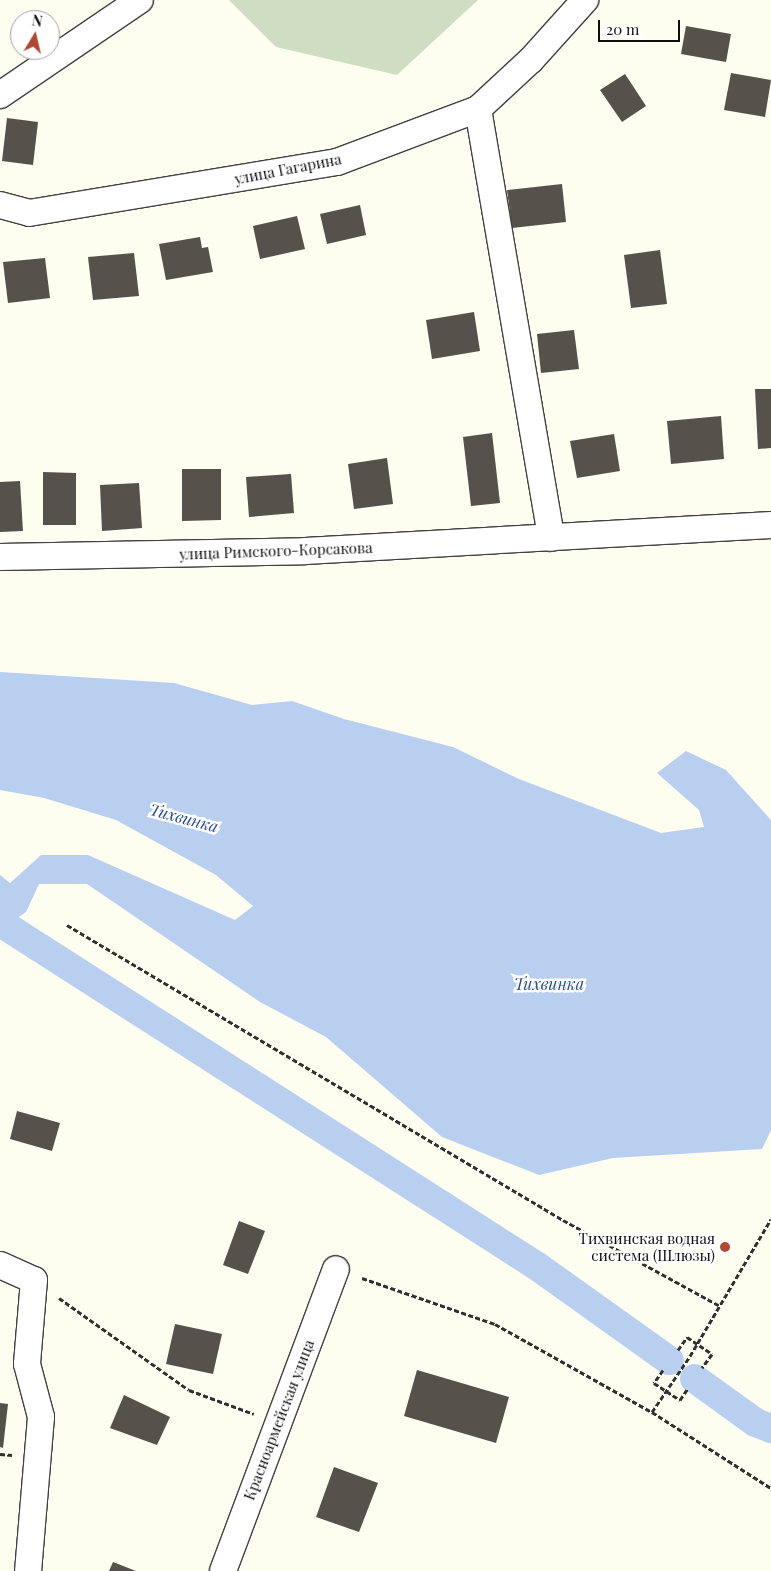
<!DOCTYPE html>
<meta charset="utf-8">
<style>
body{margin:0}
#map{position:relative;width:771px;height:1571px;overflow:hidden;background:#fdfdf0;font-family:"Playfair Display",serif}
div>[style]{position:absolute}
.cemetery>*{inset:0;background:#cfdec3}
.water>*{inset:0;background:#b9cff0}
.canal>*{height:29px;margin:-14.5px;padding:0 14.5px;transform-origin:14.5px;border-radius:14.5px;background:#b9cff0}
.building>*{inset:0;background:#55514b}
.path>*{height:3px;margin-top:-1.5px;transform-origin:0;background:repeating-linear-gradient(90deg,#303030 0 5px,transparent 0 7.5px)}
.roads{filter:drop-shadow(1px 0 #414141) drop-shadow(-1px 0 #414141) drop-shadow(0 1px #414141) drop-shadow(0 -1px #414141)}
.minor>*{height:26px;margin:-13px;padding:0 13px;transform-origin:13px;border-radius:13px;background:#fff}
.dots>*{width:14px;height:14px;translate:-50% -50%;box-sizing:border-box;border:2px solid #fff;border-radius:50%}
span{translate:-50% -50%;white-space:nowrap;text-align:center;line-height:1.15;-webkit-text-stroke:5px #fff;paint-order:stroke}
.street-label{font-size:15px;color:#0e0e0e}
.poi-label{font-size:15px;color:#0e0e0e}
.right{translate:-100% -50%;text-align:right}
.water-label{font-size:16px;color:#234993;font-style:italic}
.north{position:absolute;left:10px;top:10px;width:50px;height:50px;box-sizing:border-box;background:#fff;border:1px solid #9f9f9f;border-radius:50%;rotate:9deg;font-size:14px;font-weight:700;line-height:20px;text-align:center;color:#0e0e0e}
.north::after{content:'';display:block;margin:auto;width:18px;height:22px;background:#b04934;clip-path:polygon(50% 0,100% 100%,50% 72%,0 100%)}
.scale{position:absolute;left:598px;top:20px;width:82px;height:22px;box-sizing:border-box;border:2px solid #0e0e0e;border-top:0;padding-left:6px;font-size:15px;line-height:18px;white-space:nowrap;color:#0e0e0e;-webkit-text-stroke:4px #fff;paint-order:stroke}
</style>
<div id="map">
<div class="cemetery">
<div style="clip-path:polygon(229px 0,478px 0,397px 75px,276px 47px)"></div>
</div>
<div class="water">
<div style="clip-path:polygon(0 672px,174px 683px,252px 705px,292px 701px,344px 719px,453px 747px,519px 779px,661px 833px,704px 827px,699px 810px,657px 773px,686px 751px,726px 770px,771px 820px,771px 1130px,762px 1149px,613px 1158px,539px 1175px,442px 1137px,326px 1037px,260px 1002px,87px 884px,39px 884px,26px 912px,0 930px,0 875px,10px 883px,41px 855px,88px 855px,235px 920px,253px 906px,216px 875px,116px 820px,44px 798px,0 790px)"></div>
</div>
<div class="canal">
<div style="left:6px;top:926px;width:631px;rotate:32.63deg"></div>
<div style="left:537px;top:1266px;width:162px;rotate:35.5deg"></div>
<div style="left:694px;top:1378px;width:75px;rotate:35.8deg"></div>
<div style="left:755px;top:1422px;width:17px;rotate:21deg"></div>
</div>
<div class="building">
<div style="clip-path:polygon(686px 26px,731px 34px,726px 62px,681px 54px)"></div>
<div style="clip-path:polygon(731px 73px,771px 80px,765px 117px,724px 110px)"></div>
<div style="clip-path:polygon(625px 74px,646px 106px,622px 122px,600px 90px)"></div>
<div style="clip-path:polygon(7px 118px,38px 122px,33px 165px,2px 161px)"></div>
<div style="clip-path:polygon(562px 184px,566px 222px,512px 228px,507px 190px)"></div>
<div style="clip-path:polygon(360px 205px,366px 235px,327px 244px,320px 214px)"></div>
<div style="clip-path:polygon(297px 216px,305px 249px,260px 259px,253px 226px)"></div>
<div style="clip-path:polygon(200px 237px,202px 248px,208px 247px,213px 272px,166px 280px,159px 244px)"></div>
<div style="clip-path:polygon(660px 250px,667px 304px,631px 308px,624px 255px)"></div>
<div style="clip-path:polygon(134px 253px,139px 296px,93px 300px,88px 257px)"></div>
<div style="clip-path:polygon(45px 258px,50px 298px,8px 303px,3px 262px)"></div>
<div style="clip-path:polygon(474px 312px,480px 351px,432px 359px,426px 320px)"></div>
<div style="clip-path:polygon(574px 330px,579px 369px,541px 373px,537px 334px)"></div>
<div style="clip-path:polygon(755px 389px,771px 389px,771px 448px,758px 449px)"></div>
<div style="clip-path:polygon(721px 416px,724px 459px,671px 464px,667px 421px)"></div>
<div style="clip-path:polygon(492px 433px,500px 503px,471px 506px,463px 437px)"></div>
<div style="clip-path:polygon(614px 434px,620px 471px,577px 478px,570px 441px)"></div>
<div style="clip-path:polygon(387px 458px,393px 504px,354px 509px,348px 464px)"></div>
<div style="clip-path:polygon(182px 469px,221px 469px,221px 520px,182px 521px)"></div>
<div style="clip-path:polygon(43px 472px,76px 473px,76px 525px,43px 525px)"></div>
<div style="clip-path:polygon(291px 474px,294px 513px,249px 517px,246px 477px)"></div>
<div style="clip-path:polygon(20px 481px,23px 531px,0 532px,0 482px)"></div>
<div style="clip-path:polygon(139px 483px,142px 528px,102px 531px,100px 485px)"></div>
<div style="clip-path:polygon(17px 1111px,60px 1123px,52px 1151px,10px 1139px)"></div>
<div style="clip-path:polygon(239px 1221px,265px 1231px,248px 1274px,223px 1265px)"></div>
<div style="clip-path:polygon(175px 1324px,222px 1334px,213px 1374px,166px 1364px)"></div>
<div style="clip-path:polygon(417px 1370px,509px 1397px,496px 1443px,404px 1416px)"></div>
<div style="clip-path:polygon(124px 1395px,170px 1417px,157px 1445px,110px 1428px)"></div>
<div style="clip-path:polygon(0 1403px,8px 1404px,3px 1448px,0 1447px)"></div>
<div style="clip-path:polygon(334px 1467px,378px 1483px,359px 1532px,316px 1517px)"></div>
<div style="clip-path:polygon(113px 1562px,136px 1571px,109px 1571px)"></div>
</div>
<div class="path">
<div style="left:67px;top:925px;width:577px;rotate:30.74deg"></div>
<div style="left:563px;top:1220px;width:179px;rotate:28.7deg"></div>
<div style="left:362px;top:1278px;width:141px;rotate:19.1deg"></div>
<div style="left:495px;top:1324px;width:180px;rotate:29.3deg"></div>
<div style="left:652px;top:1412px;width:141px;rotate:32.6deg"></div>
<div style="left:59px;top:1298px;width:159px;rotate:35.3deg"></div>
<div style="left:189px;top:1390px;width:69px;rotate:20.3deg"></div>
<div style="left:678px;top:1350px;width:16px;rotate:-55deg"></div>
<div style="left:687px;top:1337px;width:30px;rotate:34deg"></div>
<div style="left:712px;top:1354px;width:17px;rotate:126deg"></div>
<div style="left:663px;top:1370px;width:16px;rotate:125deg"></div>
<div style="left:654px;top:1383px;width:31px;rotate:33deg"></div>
<div style="left:680px;top:1400px;width:14px;rotate:-56deg"></div>
<div style="left:652px;top:1412px;width:68px;rotate:-55.8deg"></div>
<div style="left:690px;top:1356px;width:159px;rotate:-59.4deg"></div>
<div style="left:0;top:1454px;width:12px;rotate:5deg"></div>
</div>
<div class="roads">
<div class="minor">
<div style="left:0;top:95px;width:169px;rotate:-34.2deg"></div>
<div style="left:478px;top:109px;width:435px;rotate:80.3deg"></div>
<div style="left:0;top:205px;width:30px;rotate:15deg"></div>
<div style="left:29px;top:213px;width:312px;rotate:-9.4deg"></div>
<div style="left:337px;top:162px;width:151px;rotate:-20.6deg"></div>
<div style="left:478px;top:109px;width:72px;rotate:-42.8deg"></div>
<div style="left:531px;top:60px;width:81px;rotate:-48deg"></div>
<div style="left:0;top:557px;width:305px;rotate:-1.1deg"></div>
<div style="left:305px;top:551px;width:467px;rotate:-3.2deg"></div>
<div style="left:0;top:1265px;width:37px;rotate:24deg"></div>
<div style="left:34px;top:1280px;width:84px;rotate:94.8deg"></div>
<div style="left:27px;top:1364px;width:55px;rotate:75.2deg"></div>
<div style="left:41px;top:1417px;width:155px;rotate:94.8deg"></div>
<div style="left:223px;top:1571px;width:322px;rotate:-69.5deg"></div>
</div>
</div>
<div class="dots">
<div style="left:725px;top:1247px;background:#b04934"></div>
</div>
<div class="street-label">
<span style="left:288px;top:169px;rotate:-11deg">улица Гагарина</span>
<span style="left:276px;top:551px;rotate:-2deg">улица Римского-Корсакова</span>
<span style="left:279px;top:1420px;rotate:-69deg">Красноармейская улица</span>
</div>
<div class="poi-label">
<span class="right" style="left:715px;top:1247px">Тихвинская водная<br>система (Шлюзы)</span>
</div>
<div class="water-label">
<span style="left:184px;top:818px;rotate:15deg">Тихвинка</span>
<span style="left:549px;top:984px">Тихвинка</span>
</div>
<div class="north">N</div>
<div class="scale">20 m</div>
</div>
